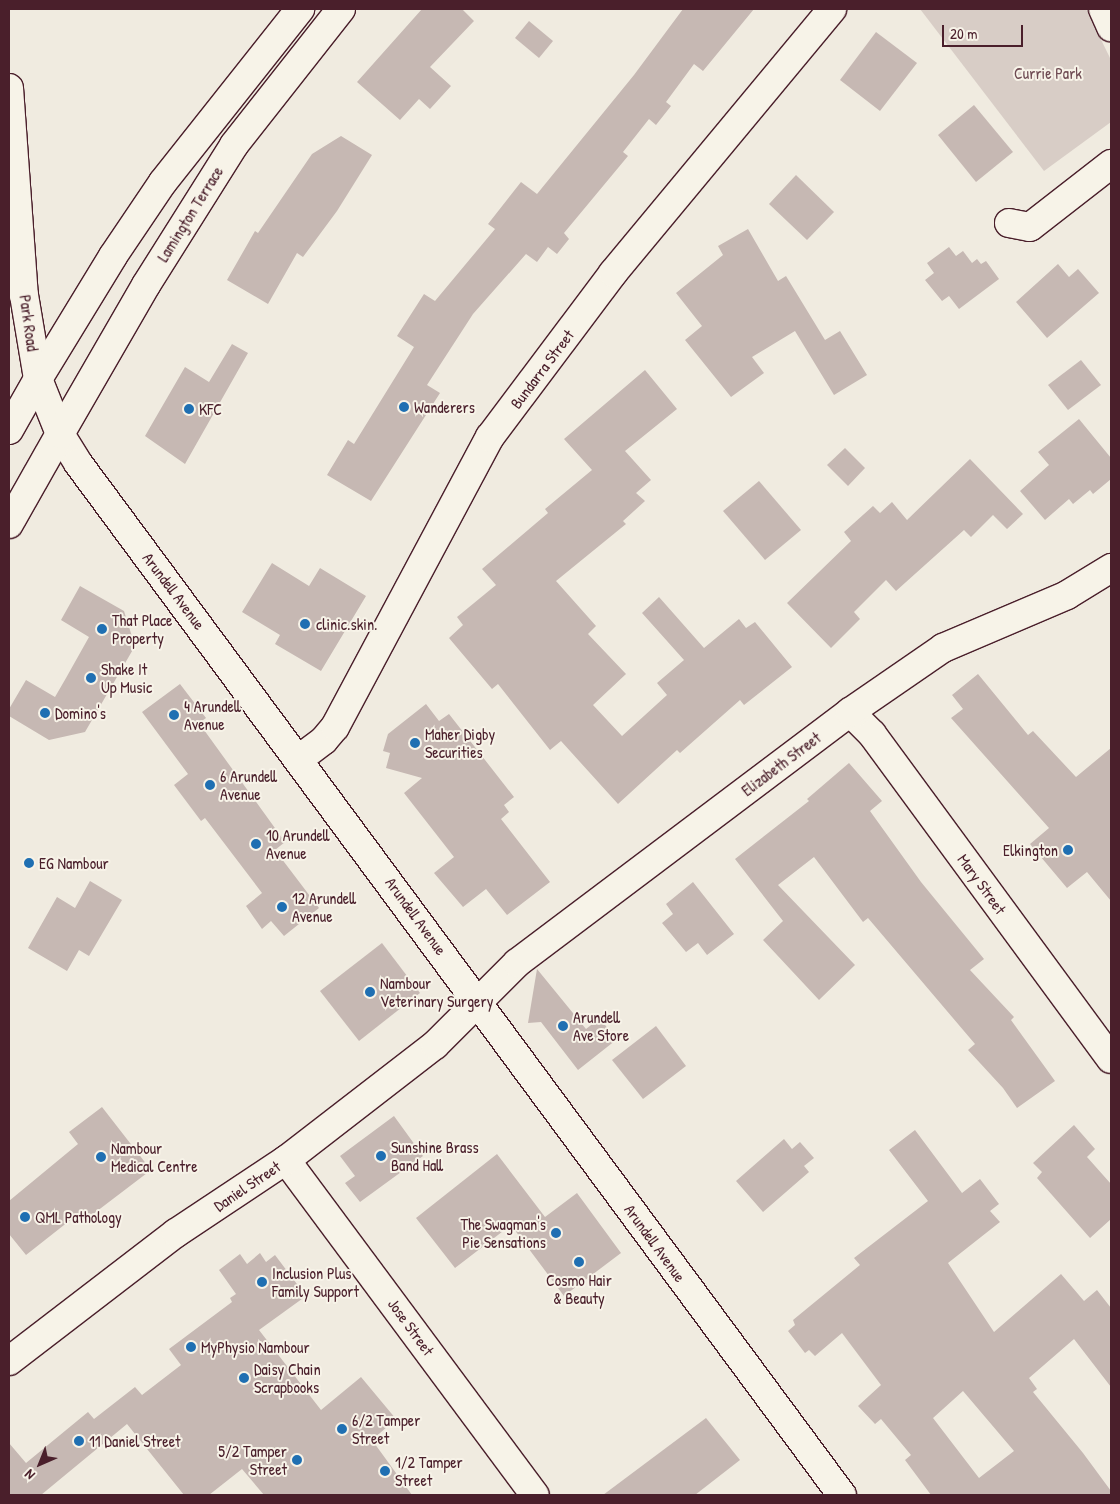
<!DOCTYPE html>
<style>
body{margin:0}
#map{position:relative;width:1120px;height:1504px;overflow:hidden;background:#f0ebe0;font-family:"Patrick Hand",sans-serif}
div>[style]{position:absolute}
.green>*{inset:0;background:#d8cdc6}
.building>*{inset:0;background:#c6b8b3}
.roads{filter:drop-shadow(1px 0 #4a1f2b) drop-shadow(-1px 0 #4a1f2b) drop-shadow(0 1px #4a1f2b) drop-shadow(0 -1px #4a1f2b)}
.minor>*{height:28px;margin:-14px;padding:0 14px;transform-origin:14px;border-radius:14px;background:#f7f3e8}
.secondary>*{height:28px;margin:-14px;padding:0 14px;transform-origin:14px;border-radius:14px;background:#f7f3e8}
.primary>*{height:28px;margin:-14px;padding:0 14px;transform-origin:14px;border-radius:14px;background:#f7f3e8}
.trunk>*{height:28px;margin:-14px;padding:0 14px;transform-origin:14px;border-radius:14px;background:#f7f3e8}
.dots>*{width:14px;height:14px;translate:-50% -50%;box-sizing:border-box;border:2px solid #f7f3e8;border-radius:50%}
span{translate:-50% -50%;white-space:nowrap;text-align:center;line-height:1.15;-webkit-text-stroke:4px #f7f3e8;paint-order:stroke}
.park-label{font-size:16px;color:#6e4a52}
.street-label{font-size:16px;color:#4a1f2b}
.poi-label{font-size:16px;color:#4a1f2b}
.left{translate:0 -50%;text-align:left}
.right{translate:-100% -50%;text-align:right}
.frame{position:absolute;inset:0;border:10px solid #4a1f2b;pointer-events:none}
.north{position:absolute;left:15px;top:1439px;width:50px;height:50px;-webkit-text-stroke:4px #f7f3e8;paint-order:stroke;rotate:224deg;font-size:14px;font-weight:700;line-height:20px;text-align:center;color:#4a1f2b}
.north::after{content:'';display:block;margin:auto;width:18px;height:22px;background:#4a1f2b;clip-path:polygon(50% 0,100% 100%,50% 72%,0 100%)}
.scale{position:absolute;left:942px;top:25px;width:81px;height:22px;box-sizing:border-box;border:2px solid #4a1f2b;border-top:0;padding-left:6px;font-size:15px;line-height:18px;white-space:nowrap;color:#4a1f2b;-webkit-text-stroke:4px #f7f3e8;paint-order:stroke}
</style>
<div id="map">
<div class="green">
<div style="clip-path:polygon(920px 9px,1086px 9px,1111px 60px,1111px 122px,1044px 171px)"></div>
</div>
<div class="building">
<div style="clip-path:polygon(422px 9px,462px 9px,474px 21px,430px 67px,451px 86px,430px 109px,419px 99px,400px 120px,357px 82px)"></div>
<div style="clip-path:polygon(683px 9px,754px 9px,703px 71px,694px 64px,666px 102px,671px 106px,656px 125px,649px 119px,623px 152px,628px 156px,564px 233px,569px 239px,557px 254px,548px 247px,537px 262px,526px 254px,473px 314px,427px 385px,440px 393px,371px 501px,327px 475px,348px 440px,354px 444px,414px 347px,397px 336px,424px 294px,435px 301px,495px 229px,488px 224px,521px 182px,537px 194px,634px 75px)"></div>
<div style="clip-path:polygon(529px 21px,553px 41px,539px 58px,515px 38px)"></div>
<div style="clip-path:polygon(876px 32px,917px 63px,880px 111px,840px 80px)"></div>
<div style="clip-path:polygon(974px 105px,1013px 152px,976px 182px,938px 135px)"></div>
<div style="clip-path:polygon(341px 136px,372px 155px,337px 211px,303px 257px,297px 253px,268px 304px,227px 280px,255px 231px,258px 233px,312px 154px)"></div>
<div style="clip-path:polygon(796px 175px,834px 212px,807px 240px,769px 204px)"></div>
<div style="clip-path:polygon(748px 229px,778px 281px,786px 276px,825px 340px,840px 331px,867px 375px,834px 395px,795px 331px,752px 357px,764px 373px,731px 397px,685px 340px,702px 326px,676px 293px,723px 255px,718px 246px)"></div>
<div style="clip-path:polygon(949px 247px,956px 256px,963px 251px,972px 263px,977px 259px,981px 264px,986px 261px,999px 279px,959px 309px,949px 296px,942px 301px,925px 280px,934px 273px,927px 263px)"></div>
<div style="clip-path:polygon(1058px 264px,1069px 277px,1078px 269px,1099px 293px,1047px 338px,1016px 302px)"></div>
<div style="clip-path:polygon(232px 344px,248px 353px,185px 464px,145px 436px,185px 367px,209px 382px)"></div>
<div style="clip-path:polygon(1081px 360px,1101px 385px,1068px 410px,1048px 385px)"></div>
<div style="clip-path:polygon(645px 370px,677px 409px,625px 451px,651px 480px,636px 493px,645px 501px,623px 521px,626px 524px,556px 581px,596px 626px,588px 634px,626px 674px,593px 705px,622px 736px,667px 695px,657px 683px,684px 660px,642px 613px,659px 597px,704px 648px,739px 619px,746px 628px,755px 622px,792px 667px,744px 705px,740px 700px,680px 753px,677px 750px,618px 804px,561px 741px,550px 750px,498px 684px,492px 689px,449px 638px,463px 625px,457px 617px,496px 585px,482px 569px,548px 513px,545px 509px,592px 470px,564px 439px)"></div>
<div style="clip-path:polygon(1079px 419px,1111px 458px,1111px 479px,1093px 494px,1090px 490px,1073px 504px,1069px 499px,1045px 520px,1020px 491px,1049px 465px,1038px 452px)"></div>
<div style="clip-path:polygon(845px 448px,865px 468px,848px 486px,827px 465px)"></div>
<div style="clip-path:polygon(970px 459px,1023px 514px,1007px 529px,993px 515px,971px 537px,964px 530px,896px 591px,886px 580px,854px 612px,860px 619px,831px 648px,787px 603px,851px 541px,844px 532px,873px 506px,880px 513px,892px 502px,907px 520px)"></div>
<div style="clip-path:polygon(759px 481px,801px 530px,765px 560px,723px 511px)"></div>
<div style="clip-path:polygon(272px 563px,309px 586px,320px 568px,366px 596px,321px 671px,275px 644px,280px 635px,242px 612px)"></div>
<div style="clip-path:polygon(80px 586px,124px 611px,135px 646px,85px 732px,49px 740px,9px 716px,9px 709px,26px 680px,55px 697px,66px 678px,89px 637px,61px 620px)"></div>
<div style="clip-path:polygon(978px 674px,1028px 735px,1033px 731px,1076px 777px,1111px 748px,1111px 901px,1087px 872px,1067px 888px,1030px 844px,1049px 828px,951px 718px,963px 709px,952px 695px)"></div>
<div style="clip-path:polygon(180px 684px,206px 718px,199px 723px,285px 842px,275px 850px,319px 908px,284px 936px,271px 921px,262px 929px,246px 906px,262px 893px,205px 818px,201px 821px,174px 785px,188px 774px,142px 712px)"></div>
<div style="clip-path:polygon(426px 704px,439px 721px,449px 714px,514px 797px,504px 805px,509px 812px,501px 819px,550px 882px,507px 915px,486px 889px,463px 907px,434px 873px,454px 857px,404px 793px,422px 778px,386px 768px,390px 753px,383px 751px,388px 734px)"></div>
<div style="clip-path:polygon(849px 763px,882px 801px,870px 811px,921px 882px,984px 959px,970px 970px,1014px 1017px,1011px 1020px,1055px 1081px,1017px 1108px,1003px 1088px,968px 1050px,975px 1044px,868px 918px,863px 922px,814px 857px,778px 885px,855px 965px,819px 1000px,763px 940px,783px 921px,735px 859px,809px 801px,807px 799px)"></div>
<div style="clip-path:polygon(90px 881px,122px 900px,89px 956px,79px 950px,67px 971px,28px 948px,57px 897px,75px 908px)"></div>
<div style="clip-path:polygon(693px 882px,734px 934px,707px 955px,698px 943px,686px 952px,662px 923px,673px 914px,666px 904px)"></div>
<div style="clip-path:polygon(382px 943px,420px 993px,359px 1041px,320px 991px)"></div>
<div style="clip-path:polygon(537px 969px,586px 1029px,600px 1018px,616px 1040px,578px 1070px,541px 1022px,528px 1023px)"></div>
<div style="clip-path:polygon(656px 1026px,686px 1066px,643px 1099px,612px 1060px)"></div>
<div style="clip-path:polygon(102px 1107px,151px 1170px,84px 1221px,78px 1214px,26px 1255px,9px 1234px,9px 1201px,78px 1144px,69px 1132px)"></div>
<div style="clip-path:polygon(394px 1116px,423px 1156px,360px 1202px,345px 1183px,355px 1176px,340px 1156px)"></div>
<div style="clip-path:polygon(1074px 1125px,1095px 1149px,1087px 1157px,1111px 1184px,1111px 1219px,1090px 1238px,1037px 1178px,1042px 1172px,1033px 1163px)"></div>
<div style="clip-path:polygon(evenodd,915px 1130px,962px 1193px,980px 1179px,999px 1204px,990px 1211px,1000px 1222px,948px 1263px,994px 1332px,1061px 1274px,1084px 1301px,1097px 1290px,1111px 1308px,1111px 1387px,1074px 1339px,1029px 1378px,1037px 1389px,1033px 1392px,1083px 1453px,1111px 1491px,1111px 1495px,931px 1495px,905px 1460px,911px 1455px,881px 1419px,875px 1424px,858px 1406px,881px 1385px,842px 1333px,815px 1356px,809px 1350px,805px 1353px,788px 1331px,795px 1325px,793px 1320px,860px 1265px,854px 1258px,928px 1201px,889px 1150px,915px 1130px,963px 1391px,1014px 1451px,979px 1478px,933px 1418px,963px 1391px)"></div>
<div style="clip-path:polygon(784px 1139px,792px 1149px,800px 1142px,814px 1158px,804px 1166px,809px 1172px,763px 1212px,736px 1181px)"></div>
<div style="clip-path:polygon(497px 1154px,545px 1217px,577px 1193px,621px 1253px,564px 1296px,511px 1225px,455px 1268px,416px 1218px)"></div>
<div style="clip-path:polygon(260px 1253px,266px 1262px,275px 1255px,306px 1296px,259px 1330px,321px 1410px,361px 1377px,396px 1419px,372px 1440px,412px 1495px,264px 1495px,242px 1469px,209px 1495px,184px 1495px,127px 1424px,41px 1495px,9px 1495px,9px 1443px,26px 1463px,88px 1412px,94px 1419px,135px 1387px,142px 1395px,181px 1365px,169px 1349px,232px 1302px,230px 1298px,236px 1294px,219px 1270px,240px 1254px,247px 1264px)"></div>
<div style="clip-path:polygon(706px 1418px,740px 1460px,695px 1495px,603px 1495px)"></div>
</div>
<div class="roads">
<div class="minor">
<div style="left:1103px;top:9px;width:20px;rotate:66deg"></div>
<div style="left:9px;top:88px;width:208px;rotate:85.9deg"></div>
<div style="left:24px;top:295px;width:85px;rotate:80.5deg"></div>
<div style="left:1009px;top:223px;width:21px;rotate:11deg"></div>
<div style="left:1030px;top:227px;width:103px;rotate:-37.9deg"></div>
<div style="left:850px;top:712px;width:31px;rotate:45deg"></div>
<div style="left:872px;top:734px;width:403px;rotate:53.7deg"></div>
<div style="left:299px;top:759px;width:31px;rotate:-37deg"></div>
<div style="left:324px;top:740px;width:17px;rotate:-50deg"></div>
<div style="left:335px;top:727px;width:329px;rotate:-61.9deg"></div>
<div style="left:490px;top:437px;width:205px;rotate:-53.1deg"></div>
<div style="left:613px;top:273px;width:343px;rotate:-50.3deg"></div>
<div style="left:286px;top:1160px;width:417px;rotate:53.4deg"></div>
<div style="left:9px;top:1361px;width:210px;rotate:-37.5deg"></div>
<div style="left:176px;top:1233px;width:132px;rotate:-33.6deg"></div>
<div style="left:286px;top:1160px;width:188px;rotate:-37.7deg"></div>
<div style="left:435px;top:1045px;width:116px;rotate:-45deg"></div>
<div style="left:517px;top:963px;width:417px;rotate:-37deg"></div>
<div style="left:850px;top:712px;width:113px;rotate:-34.5deg"></div>
<div style="left:943px;top:648px;width:135px;rotate:-23.1deg"></div>
<div style="left:1067px;top:595px;width:52px;rotate:-31.5deg"></div>
</div>
<div class="secondary">
<div style="left:38px;top:379px;width:59px;rotate:68.2deg"></div>
<div style="left:60px;top:434px;width:34px;rotate:58deg"></div>
<div style="left:78px;top:463px;width:1284px;rotate:53.49deg"></div>
</div>
<div class="primary">
<div style="left:9px;top:430px;width:59px;rotate:-60.4deg"></div>
<div style="left:9px;top:524px;width:103px;rotate:-60.5deg"></div>
</div>
<div class="trunk">
<div style="left:38px;top:379px;width:144px;rotate:-58.6deg"></div>
<div style="left:113px;top:256px;width:89px;rotate:-56deg"></div>
<div style="left:163px;top:182px;width:221px;rotate:-51.6deg"></div>
<div style="left:60px;top:434px;width:172px;rotate:-60deg"></div>
<div style="left:146px;top:285px;width:165px;rotate:-57.8deg"></div>
<div style="left:234px;top:145px;width:173px;rotate:-51.8deg"></div>
</div>
</div>
<div class="dots">
<div style="left:404px;top:407px;background:#1f6fb2"></div>
<div style="left:189px;top:409px;background:#1f6fb2"></div>
<div style="left:305px;top:624px;background:#1f6fb2"></div>
<div style="left:102px;top:629px;background:#1f6fb2"></div>
<div style="left:91px;top:678px;background:#1f6fb2"></div>
<div style="left:45px;top:713px;background:#1f6fb2"></div>
<div style="left:174px;top:715px;background:#1f6fb2"></div>
<div style="left:415px;top:743px;background:#1f6fb2"></div>
<div style="left:210px;top:785px;background:#1f6fb2"></div>
<div style="left:256px;top:844px;background:#1f6fb2"></div>
<div style="left:1068px;top:850px;background:#1f6fb2"></div>
<div style="left:29px;top:863px;background:#1f6fb2"></div>
<div style="left:282px;top:907px;background:#1f6fb2"></div>
<div style="left:370px;top:992px;background:#1f6fb2"></div>
<div style="left:563px;top:1026px;background:#1f6fb2"></div>
<div style="left:381px;top:1156px;background:#1f6fb2"></div>
<div style="left:101px;top:1157px;background:#1f6fb2"></div>
<div style="left:25px;top:1217px;background:#1f6fb2"></div>
<div style="left:556px;top:1233px;background:#1f6fb2"></div>
<div style="left:579px;top:1262px;background:#1f6fb2"></div>
<div style="left:262px;top:1282px;background:#1f6fb2"></div>
<div style="left:191px;top:1347px;background:#1f6fb2"></div>
<div style="left:244px;top:1378px;background:#1f6fb2"></div>
<div style="left:342px;top:1429px;background:#1f6fb2"></div>
<div style="left:79px;top:1441px;background:#1f6fb2"></div>
<div style="left:297px;top:1460px;background:#1f6fb2"></div>
<div style="left:385px;top:1471px;background:#1f6fb2"></div>
</div>
<div class="park-label">
<span style="left:1048px;top:73px">Currie Park</span>
</div>
<div class="street-label">
<span style="left:190px;top:214px;rotate:-58deg">Lamington Terrace</span>
<span style="left:29px;top:323px;rotate:82deg">Park Road</span>
<span style="left:542px;top:369px;rotate:-53deg">Bundarra Street</span>
<span style="left:174px;top:591px;rotate:53deg">Arundell Avenue</span>
<span style="left:781px;top:764px;rotate:-37deg">Elizabeth Street</span>
<span style="left:982px;top:884px;rotate:54deg">Mary Street</span>
<span style="left:416px;top:916px;rotate:54deg">Arundell Avenue</span>
<span style="left:247px;top:1186px;rotate:-34deg">Daniel Street</span>
<span style="left:655px;top:1243px;rotate:54deg">Arundell Avenue</span>
<span style="left:411px;top:1327px;rotate:54deg">Jose Street</span>
</div>
<div class="poi-label">
<span class="left" style="left:414px;top:407px">Wanderers</span>
<span class="left" style="left:199px;top:409px">KFC</span>
<span class="left" style="left:112px;top:629px">That Place<br>Property</span>
<span class="left" style="left:316px;top:624px">clinic.skin.</span>
<span class="left" style="left:101px;top:678px">Shake It<br>Up Music</span>
<span class="left" style="left:184px;top:715px">4 Arundell<br>Avenue</span>
<span class="left" style="left:55px;top:713px">Domino's</span>
<span class="left" style="left:425px;top:743px">Maher Digby<br>Securities</span>
<span class="left" style="left:220px;top:785px">6 Arundell<br>Avenue</span>
<span class="left" style="left:266px;top:844px">10 Arundell<br>Avenue</span>
<span class="right" style="left:1058px;top:850px">Elkington</span>
<span class="left" style="left:39px;top:863px">EG Nambour</span>
<span class="left" style="left:292px;top:907px">12 Arundell<br>Avenue</span>
<span class="left" style="left:380px;top:992px">Nambour<br>Veterinary Surgery</span>
<span class="left" style="left:573px;top:1026px">Arundell<br>Ave Store</span>
<span class="left" style="left:391px;top:1156px">Sunshine Brass<br>Band Hall</span>
<span class="left" style="left:111px;top:1157px">Nambour<br>Medical Centre</span>
<span class="left" style="left:35px;top:1217px">QML Pathology</span>
<span class="right" style="left:546px;top:1233px">The Swagman's<br>Pie Sensations</span>
<span class="left" style="left:272px;top:1282px">Inclusion Plus<br>Family Support</span>
<span style="left:579px;top:1289px">Cosmo Hair<br>&amp; Beauty</span>
<span class="left" style="left:201px;top:1347px">MyPhysio Nambour</span>
<span class="left" style="left:254px;top:1378px">Daisy Chain<br>Scrapbooks</span>
<span class="left" style="left:352px;top:1429px">6/2 Tamper<br>Street</span>
<span class="left" style="left:89px;top:1441px">11 Daniel Street</span>
<span class="right" style="left:287px;top:1460px">5/2 Tamper<br>Street</span>
<span class="left" style="left:395px;top:1471px">1/2 Tamper<br>Street</span>
</div>
<div class="frame"></div>
<div class="north">N</div>
<div class="scale">20 m</div>
</div>
